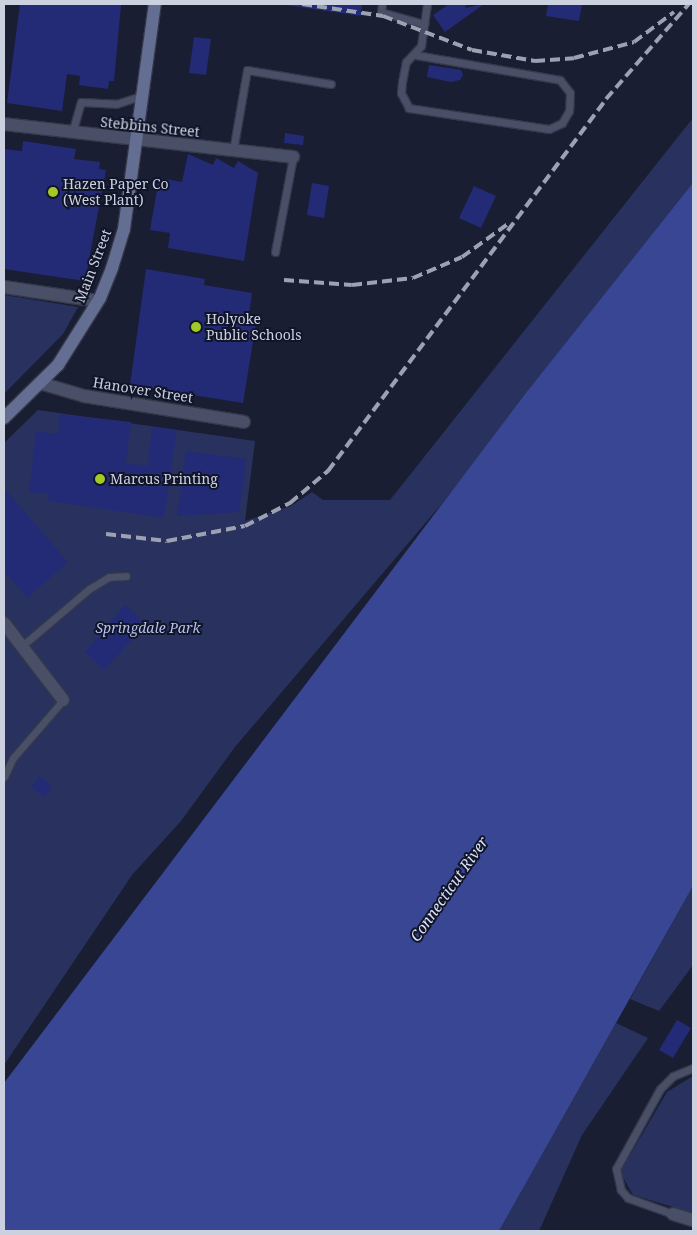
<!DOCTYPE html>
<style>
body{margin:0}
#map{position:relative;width:697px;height:1235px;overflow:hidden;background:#191e33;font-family:"Noto Serif",serif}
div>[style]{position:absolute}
.green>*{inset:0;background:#29325f}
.water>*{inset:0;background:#394694}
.building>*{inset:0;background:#232b76}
.roads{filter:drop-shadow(1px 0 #353849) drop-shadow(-1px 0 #353849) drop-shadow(0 1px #353849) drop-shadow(0 -1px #353849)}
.service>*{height:7px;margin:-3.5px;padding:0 3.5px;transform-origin:3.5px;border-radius:3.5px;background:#484f66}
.minor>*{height:12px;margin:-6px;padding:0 6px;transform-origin:6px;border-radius:6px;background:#484f66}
.secondary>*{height:12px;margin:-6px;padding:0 6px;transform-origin:6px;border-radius:6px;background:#646e92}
.rail>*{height:4px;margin-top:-2px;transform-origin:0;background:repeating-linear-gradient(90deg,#9da2b2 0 10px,transparent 0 15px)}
.dots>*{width:14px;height:14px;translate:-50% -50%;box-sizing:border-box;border:2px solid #101529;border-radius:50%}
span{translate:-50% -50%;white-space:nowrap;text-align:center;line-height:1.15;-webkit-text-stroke:4px #101529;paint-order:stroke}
.street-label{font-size:14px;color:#ccd1df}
.poi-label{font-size:14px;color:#ccd1df}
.left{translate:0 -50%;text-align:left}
.park-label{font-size:14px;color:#b5c1ed;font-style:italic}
.water-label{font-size:15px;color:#dbe2f8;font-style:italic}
.frame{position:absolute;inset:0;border:5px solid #ccd1df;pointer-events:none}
</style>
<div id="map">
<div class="green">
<div style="clip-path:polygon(693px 118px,693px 186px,444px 501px,235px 747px,181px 821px,132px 875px,4px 1065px,4px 443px,38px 410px,255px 441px,245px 521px,291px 506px,312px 492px,323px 500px,390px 500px)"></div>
<div style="clip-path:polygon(4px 295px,78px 307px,63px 334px,4px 394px)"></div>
<div style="clip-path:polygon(693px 886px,693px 965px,659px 1011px,630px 999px)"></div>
<div style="clip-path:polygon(616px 1023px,648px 1038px,582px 1135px,539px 1231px,499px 1231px)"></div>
<div style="clip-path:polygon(693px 1076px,693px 1213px,633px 1195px,620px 1172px,667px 1092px)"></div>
</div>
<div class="water">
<div style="clip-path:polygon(693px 183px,693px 886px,499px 1231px,4px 1231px,4px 1083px,526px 393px)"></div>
</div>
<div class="building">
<div style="clip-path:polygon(20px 4px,121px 5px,114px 81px,109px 81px,108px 89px,79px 85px,80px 76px,67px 74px,62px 111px,7px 103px)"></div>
<div style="clip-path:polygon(279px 4px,362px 4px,361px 16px)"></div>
<div style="clip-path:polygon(449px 4px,467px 4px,465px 8px,484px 4px,445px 32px,433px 15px)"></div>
<div style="clip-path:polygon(548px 4px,582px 4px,579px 21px,546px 16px)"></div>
<div style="clip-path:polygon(194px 37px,211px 39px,206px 75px,189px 73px)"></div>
<div style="clip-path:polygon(429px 65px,461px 70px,463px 75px,460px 80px,451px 82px,427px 77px)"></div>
<div style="clip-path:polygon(285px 133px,304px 136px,303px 145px,284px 143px)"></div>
<div style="clip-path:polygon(23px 141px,76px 149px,74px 159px,100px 162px,99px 169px,106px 170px,85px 281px,4px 269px,4px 149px,22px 151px)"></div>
<div style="clip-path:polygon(188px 154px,213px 165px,216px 158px,234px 168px,238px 161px,258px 173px,244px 261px,168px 248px,170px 233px,150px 230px,159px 178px,182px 182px)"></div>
<div style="clip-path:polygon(312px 183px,329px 186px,324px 218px,307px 215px)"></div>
<div style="clip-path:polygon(474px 186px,496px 196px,481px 228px,459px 218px)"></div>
<div style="clip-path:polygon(146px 269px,205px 279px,204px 285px,252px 293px,249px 316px,257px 317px,243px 403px,130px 385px)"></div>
<div style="clip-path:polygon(60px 414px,131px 422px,126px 463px,148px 466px,152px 427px,177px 430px,164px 518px,48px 501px,49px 494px,29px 492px,36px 431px,58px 434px)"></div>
<div style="clip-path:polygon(186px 451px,246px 459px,239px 512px,177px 516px)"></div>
<div style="clip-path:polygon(4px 488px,68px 562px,27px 598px,4px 571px)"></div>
<div style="clip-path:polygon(125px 605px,146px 624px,104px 670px,85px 652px)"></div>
<div style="clip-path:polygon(40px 776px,52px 787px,44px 797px,31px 787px)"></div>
<div style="clip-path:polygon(677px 1020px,691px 1028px,673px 1058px,659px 1050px)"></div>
</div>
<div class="roads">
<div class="service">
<div style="left:382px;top:4px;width:8px;rotate:97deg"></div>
<div style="left:381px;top:12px;width:45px;rotate:15.6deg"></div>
<div style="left:416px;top:55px;width:146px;rotate:9.8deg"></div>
<div style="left:560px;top:80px;width:16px;rotate:52deg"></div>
<div style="left:570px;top:93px;width:18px;rotate:93deg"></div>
<div style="left:569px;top:111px;width:14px;rotate:120deg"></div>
<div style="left:562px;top:123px;width:14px;rotate:155deg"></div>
<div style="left:549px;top:129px;width:142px;rotate:-171.5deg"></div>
<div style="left:409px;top:108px;width:17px;rotate:-118deg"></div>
<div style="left:401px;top:93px;width:11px;rotate:-85deg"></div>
<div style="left:402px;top:82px;width:20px;rotate:-79deg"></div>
<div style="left:406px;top:62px;width:22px;rotate:-47deg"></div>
<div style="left:421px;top:46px;width:42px;rotate:-81.9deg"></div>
<div style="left:72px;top:133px;width:32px;rotate:-74deg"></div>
<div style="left:81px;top:102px;width:35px;rotate:3deg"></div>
<div style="left:116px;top:104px;width:26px;rotate:-18deg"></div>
<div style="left:233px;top:151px;width:82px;rotate:-80.2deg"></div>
<div style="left:247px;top:70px;width:85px;rotate:9.5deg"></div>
<div style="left:275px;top:252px;width:97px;rotate:-79.3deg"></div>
<div style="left:22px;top:646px;width:88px;rotate:-40.4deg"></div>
<div style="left:89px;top:589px;width:23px;rotate:-31deg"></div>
<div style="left:109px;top:577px;width:17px;rotate:-3deg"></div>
<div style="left:4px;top:777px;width:21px;rotate:-65deg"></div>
<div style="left:13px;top:758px;width:77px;rotate:-49.2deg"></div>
<div style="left:673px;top:1214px;width:48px;rotate:-160.4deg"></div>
<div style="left:628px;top:1198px;width:11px;rotate:-131deg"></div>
<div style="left:621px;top:1190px;width:22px;rotate:-103deg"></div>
<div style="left:616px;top:1169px;width:91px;rotate:-61.2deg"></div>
<div style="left:660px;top:1089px;width:18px;rotate:-45deg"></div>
<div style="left:673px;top:1076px;width:22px;rotate:-22deg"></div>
</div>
<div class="minor">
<div style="left:4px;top:124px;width:291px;rotate:6.5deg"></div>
<div style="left:4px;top:287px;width:95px;rotate:8.5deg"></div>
<div style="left:40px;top:383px;width:46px;rotate:16.5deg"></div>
<div style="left:84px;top:396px;width:162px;rotate:9.2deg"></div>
<div style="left:4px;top:623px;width:97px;rotate:52.5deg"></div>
<div style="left:673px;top:1214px;width:21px;rotate:17deg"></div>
</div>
<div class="secondary">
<div style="left:4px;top:418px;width:76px;rotate:-44.5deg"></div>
<div style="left:58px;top:365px;width:79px;rotate:-57.9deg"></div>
<div style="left:100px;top:298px;width:32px;rotate:-68deg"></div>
<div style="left:112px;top:268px;width:41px;rotate:-72.9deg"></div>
<div style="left:124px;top:229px;width:227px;rotate:-82.2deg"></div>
</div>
</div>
<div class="rail">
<div style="left:302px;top:4px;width:82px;rotate:8.4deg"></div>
<div style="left:383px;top:16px;width:95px;rotate:20.9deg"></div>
<div style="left:472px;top:50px;width:64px;rotate:9.9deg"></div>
<div style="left:535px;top:61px;width:39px;rotate:-4deg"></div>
<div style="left:574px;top:58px;width:62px;rotate:-14.9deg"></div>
<div style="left:634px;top:42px;width:50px;rotate:-36.9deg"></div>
<div style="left:284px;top:280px;width:68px;rotate:4.2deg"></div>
<div style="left:352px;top:285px;width:61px;rotate:-6.5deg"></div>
<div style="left:413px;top:278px;width:53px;rotate:-23.2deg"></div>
<div style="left:462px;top:257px;width:57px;rotate:-35.7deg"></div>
<div style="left:106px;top:534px;width:61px;rotate:6.5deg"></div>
<div style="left:167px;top:541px;width:79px;rotate:-10.9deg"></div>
<div style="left:245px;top:526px;width:51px;rotate:-27.1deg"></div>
<div style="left:290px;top:503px;width:50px;rotate:-40.1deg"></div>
<div style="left:328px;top:471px;width:464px;rotate:-53.2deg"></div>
<div style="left:606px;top:99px;width:126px;rotate:-48.9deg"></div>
</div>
<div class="dots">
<div style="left:53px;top:192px;background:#a3c927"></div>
<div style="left:196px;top:327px;background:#a3c927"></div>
<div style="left:100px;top:479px;background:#a3c927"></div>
</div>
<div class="street-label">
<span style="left:150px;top:127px;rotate:6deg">Stebbins Street</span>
<span style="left:93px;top:266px;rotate:-69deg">Main Street</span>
<span style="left:143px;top:390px;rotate:9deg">Hanover Street</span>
</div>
<div class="poi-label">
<span class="left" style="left:63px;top:192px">Hazen Paper Co<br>(West Plant)</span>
<span class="left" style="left:206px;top:327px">Holyoke<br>Public Schools</span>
<span class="left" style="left:110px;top:479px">Marcus Printing</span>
</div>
<div class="park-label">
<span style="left:148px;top:628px">Springdale Park</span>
</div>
<div class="water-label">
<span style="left:449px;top:889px;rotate:-55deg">Connecticut River</span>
</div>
<div class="frame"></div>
</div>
